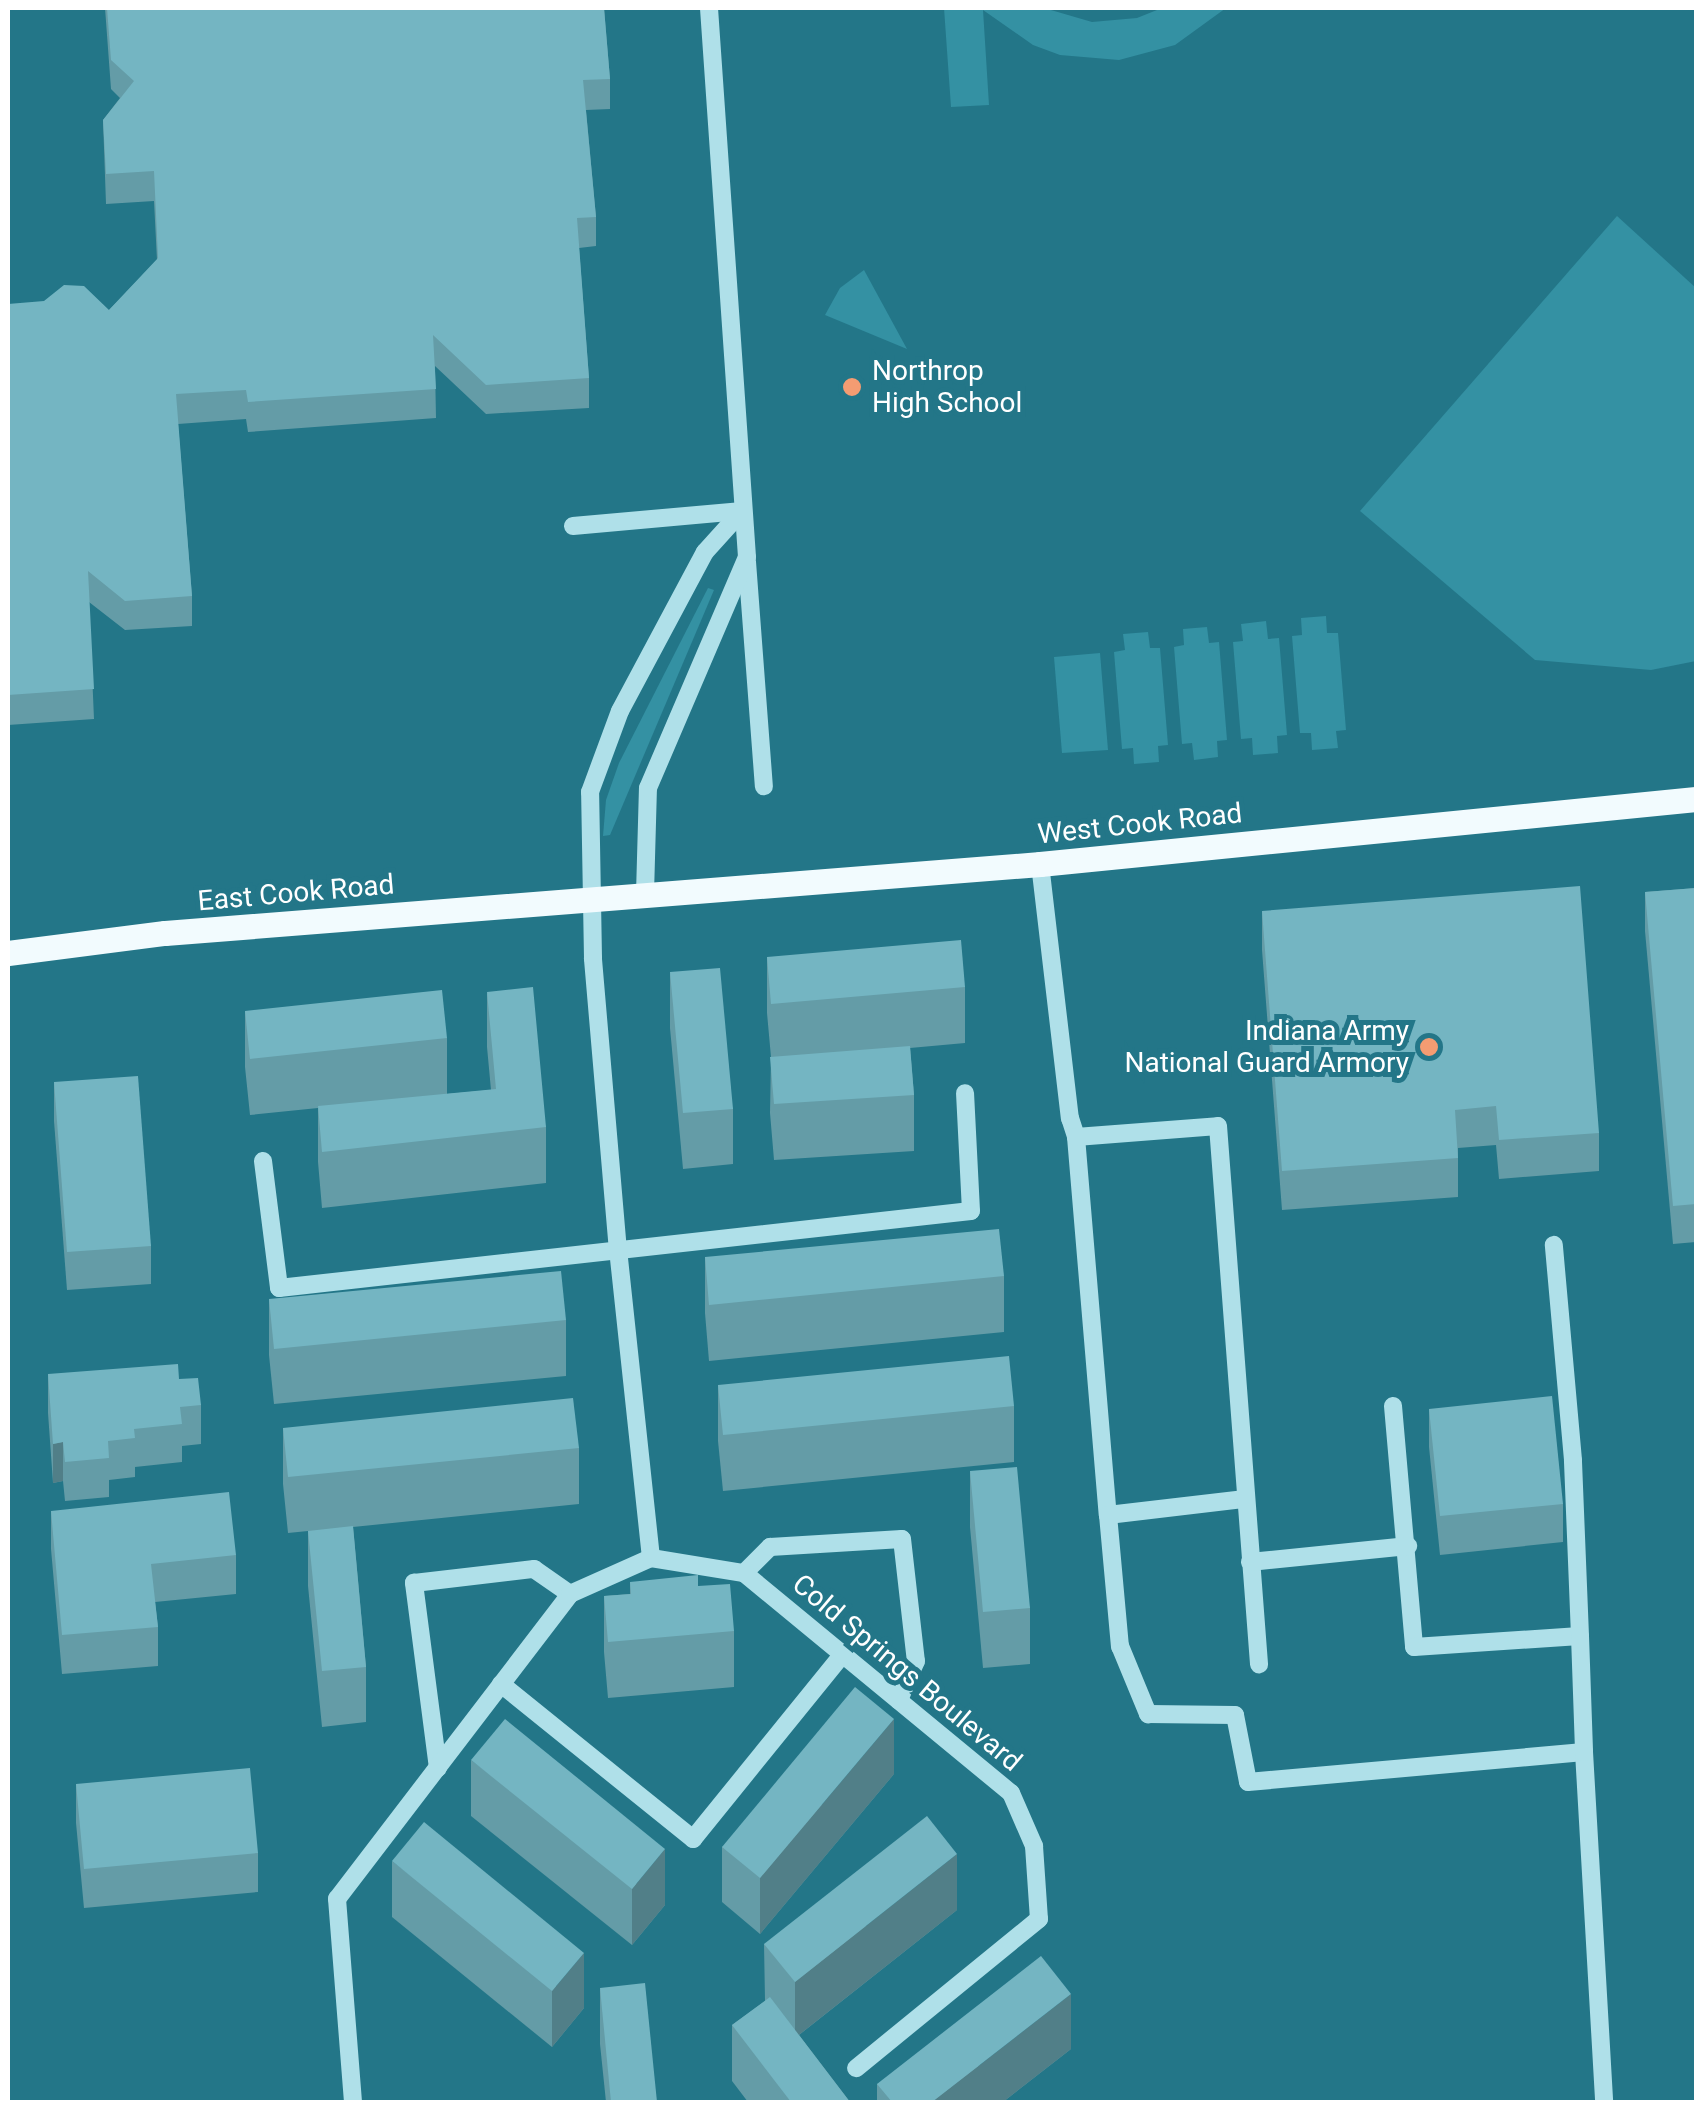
<!DOCTYPE html>
<style>
body{margin:0}
#map{position:relative;width:1704px;height:2110px;overflow:hidden;background:#237688;font-family:Roboto,sans-serif}
div>[style]{position:absolute}
.green>*{inset:0;background:#3491a3}
.minor>*{height:18px;margin:-9px;padding:0 9px;transform-origin:9px;border-radius:9px;background:#afe0e9}
.major>*{height:25px;margin:-12.5px;padding:0 12.5px;transform-origin:12.5px;border-radius:12.5px;background:#f2fbfe}
.wall>*{inset:0;background:#649ca7}
.shaded-wall>*{inset:0;background:#517f88}
.building>*{inset:0;background:#74b5c2}
.dots>*{width:28px;height:28px;translate:-50% -50%;box-sizing:border-box;border:5px solid #237688;border-radius:50%}
span{translate:-50% -50%;white-space:nowrap;text-align:center;line-height:1.15;-webkit-text-stroke:10px #237688;paint-order:stroke}
.poi-label{font-size:28px;color:#fff}
.left{translate:0 -50%;text-align:left}
.right{translate:-100% -50%;text-align:right}
.street-label{font-size:28px;color:#fff}
.frame{position:absolute;inset:0;border:10px solid #fff;pointer-events:none}
</style>
<div id="map">
<div class="green">
<div style="clip-path:polygon(944px 8px,1044px 8px,1092px 22px,1137px 18px,1162px 8px,1226px 8px,1175px 45px,1119px 60px,1060px 55px,1033px 45px,983px 10px,989px 105px,951px 107px)"></div>
<div style="clip-path:polygon(1617px 216px,1696px 288px,1696px 661px,1651px 670px,1535px 660px,1360px 511px)"></div>
<div style="clip-path:polygon(864px 270px,907px 349px,825px 315px,840px 288px)"></div>
<div style="clip-path:polygon(708px 588px,714px 590px,610px 835px,603px 836px,606px 800px,619px 763px)"></div>
<div style="clip-path:polygon(1326px 616px,1327px 633px,1338px 633px,1346px 730px,1336px 731px,1338px 748px,1312px 750px,1311px 733px,1300px 733px,1292px 636px,1302px 635px,1301px 618px)"></div>
<div style="clip-path:polygon(1266px 621px,1268px 639px,1279px 638px,1287px 735px,1277px 736px,1278px 753px,1253px 755px,1252px 738px,1241px 739px,1233px 642px,1243px 641px,1241px 624px)"></div>
<div style="clip-path:polygon(1207px 627px,1209px 643px,1219px 642px,1227px 740px,1217px 741px,1218px 757px,1194px 760px,1192px 743px,1182px 744px,1174px 647px,1184px 645px,1183px 629px)"></div>
<div style="clip-path:polygon(1148px 632px,1150px 648px,1160px 648px,1168px 745px,1158px 746px,1159px 762px,1134px 764px,1133px 748px,1122px 749px,1114px 652px,1125px 650px,1123px 634px)"></div>
<div style="clip-path:polygon(1100px 653px,1108px 750px,1062px 753px,1054px 657px)"></div>
</div>
<div class="minor">
<div style="left:573px;top:526px;width:170px;rotate:-5.1deg"></div>
<div style="left:747px;top:562px;width:225px;rotate:85.7deg"></div>
<div style="left:1040px;top:864px;width:256px;rotate:83.3deg"></div>
<div style="left:1070px;top:1118px;width:20px;rotate:72deg"></div>
<div style="left:1076px;top:1137px;width:379px;rotate:85.2deg"></div>
<div style="left:1108px;top:1515px;width:138px;rotate:-6.7deg"></div>
<div style="left:645px;top:894px;width:106px;rotate:-88.4deg"></div>
<div style="left:648px;top:788px;width:251px;rotate:-66.8deg"></div>
<div style="left:747px;top:557px;width:550px;rotate:-93.96deg"></div>
<div style="left:1076px;top:1137px;width:142px;rotate:-4.4deg"></div>
<div style="left:1218px;top:1126px;width:540px;rotate:85.64deg"></div>
<div style="left:263px;top:1161px;width:128px;rotate:82.8deg"></div>
<div style="left:279px;top:1288px;width:696px;rotate:-6.35deg"></div>
<div style="left:971px;top:1211px;width:118px;rotate:-92.9deg"></div>
<div style="left:1393px;top:1406px;width:242px;rotate:85deg"></div>
<div style="left:1414px;top:1647px;width:166px;rotate:-3.8deg"></div>
<div style="left:1580px;top:1636px;width:176px;rotate:-92.3deg"></div>
<div style="left:1573px;top:1460px;width:216px;rotate:-95.1deg"></div>
<div style="left:1108px;top:1515px;width:132px;rotate:84.8deg"></div>
<div style="left:1120px;top:1646px;width:74px;rotate:67.6deg"></div>
<div style="left:1148px;top:1714px;width:87px;rotate:0.7deg"></div>
<div style="left:1235px;top:1715px;width:68px;rotate:79deg"></div>
<div style="left:1248px;top:1782px;width:337px;rotate:-5.1deg"></div>
<div style="left:1584px;top:1752px;width:351px;rotate:86.7deg"></div>
<div style="left:651px;top:1558px;width:309px;rotate:-96.1deg"></div>
<div style="left:618px;top:1251px;width:294px;rotate:-94.9deg"></div>
<div style="left:593px;top:958px;width:166px;rotate:-91deg"></div>
<div style="left:590px;top:792px;width:86px;rotate:-69.7deg"></div>
<div style="left:620px;top:711px;width:180px;rotate:-61.9deg"></div>
<div style="left:705px;top:552px;width:55px;rotate:-47.9deg"></div>
<div style="left:1250px;top:1562px;width:159px;rotate:-5.8deg"></div>
<div style="left:744px;top:1573px;width:37px;rotate:-45deg"></div>
<div style="left:770px;top:1547px;width:132px;rotate:-3.5deg"></div>
<div style="left:902px;top:1539px;width:123px;rotate:83.5deg"></div>
<div style="left:916px;top:1661px;width:43px;rotate:113.6deg"></div>
<div style="left:1580px;top:1636px;width:116px;rotate:88deg"></div>
<div style="left:501px;top:1684px;width:247px;rotate:38.9deg"></div>
<div style="left:693px;top:1839px;width:238px;rotate:-51deg"></div>
<div style="left:438px;top:1768px;width:187px;rotate:-97.4deg"></div>
<div style="left:414px;top:1583px;width:121px;rotate:-6.7deg"></div>
<div style="left:534px;top:1569px;width:44px;rotate:34.8deg"></div>
<div style="left:353px;top:2102px;width:204px;rotate:-94.5deg"></div>
<div style="left:337px;top:1899px;width:384px;rotate:-52.6deg"></div>
<div style="left:570px;top:1594px;width:89px;rotate:-24deg"></div>
<div style="left:651px;top:1558px;width:94px;rotate:9.2deg"></div>
<div style="left:744px;top:1573px;width:346px;rotate:39.5deg"></div>
<div style="left:1011px;top:1793px;width:58px;rotate:66.5deg"></div>
<div style="left:1034px;top:1846px;width:73px;rotate:86.1deg"></div>
<div style="left:1039px;top:1919px;width:236px;rotate:140.8deg"></div>
</div>
<div class="major">
<div style="left:8px;top:953px;width:158px;rotate:-7.3deg"></div>
<div style="left:165px;top:933px;width:878px;rotate:-4.51deg"></div>
<div style="left:1040px;top:864px;width:659px;rotate:-5.66deg"></div>
</div>
<div class="wall">
<div style="clip-path:polygon(105px 8px,604px 8px,610px 79px,610px 109px,586px 110px,596px 217px,596px 246px,579px 248px,589px 378px,589px 408px,486px 414px,435px 366px,436px 418px,248px 432px,246px 419px,178px 424px,192px 596px,192px 626px,125px 630px,89px 602px,94px 719px,8px 725px,8px 304px,109px 310px,157px 260px,154px 201px,106px 204px,103px 120px,120px 98px,111px 89px)"></div>
<div style="clip-path:polygon(1696px 888px,1696px 1242px,1673px 1244px,1645px 931px,1645px 892px)"></div>
<div style="clip-path:polygon(1262px 911px,1599px 1133px,1599px 1171px,1499px 1179px,1496px 1145px,1458px 1148px,1458px 1197px,1282px 1210px,1262px 950px)"></div>
<div style="clip-path:polygon(767px 957px,965px 987px,965px 1043px,910px 1048px,914px 1095px,914px 1151px,774px 1160px,770px 1113px,771px 1057px,767px 1013px)"></div>
<div style="clip-path:polygon(670px 972px,733px 1109px,733px 1164px,683px 1169px,670px 1028px)"></div>
<div style="clip-path:polygon(487px 992px,546px 1127px,546px 1183px,322px 1208px,318px 1162px,318px 1108px,250px 1115px,245px 1067px,245px 1011px,447px 1038px,447px 1094px,491px 1090px,487px 1047px)"></div>
<div style="clip-path:polygon(54px 1082px,151px 1246px,151px 1284px,67px 1290px,54px 1121px)"></div>
<div style="clip-path:polygon(705px 1257px,1004px 1276px,1004px 1332px,709px 1361px,705px 1313px)"></div>
<div style="clip-path:polygon(269px 1299px,566px 1320px,566px 1376px,274px 1404px,269px 1355px)"></div>
<div style="clip-path:polygon(48px 1374px,179px 1379px,201px 1405px,201px 1444px,182px 1446px,182px 1462px,135px 1467px,135px 1477px,109px 1480px,109px 1497px,65px 1501px,63px 1481px,53px 1483px,48px 1413px)"></div>
<div style="clip-path:polygon(718px 1385px,1014px 1406px,1014px 1462px,723px 1491px,718px 1441px)"></div>
<div style="clip-path:polygon(1429px 1409px,1563px 1504px,1563px 1542px,1440px 1555px,1429px 1447px)"></div>
<div style="clip-path:polygon(283px 1428px,579px 1448px,579px 1504px,353px 1527px,366px 1667px,366px 1722px,322px 1727px,308px 1586px,308px 1531px,288px 1533px,283px 1484px)"></div>
<div style="clip-path:polygon(970px 1471px,1030px 1608px,1030px 1664px,983px 1668px,970px 1527px)"></div>
<div style="clip-path:polygon(51px 1511px,236px 1555px,236px 1594px,155px 1602px,158px 1627px,158px 1666px,62px 1674px,51px 1549px)"></div>
<div style="clip-path:polygon(630px 1582px,734px 1631px,734px 1687px,608px 1698px,604px 1652px,604px 1596px,630px 1594px)"></div>
<div style="clip-path:polygon(471px 1760px,665px 1905px,632px 1945px,471px 1816px)"></div>
<div style="clip-path:polygon(894px 1774px,760px 1934px,722px 1902px,722px 1847px)"></div>
<div style="clip-path:polygon(76px 1784px,258px 1853px,258px 1892px,84px 1908px,76px 1823px)"></div>
<div style="clip-path:polygon(392px 1861px,584px 2008px,552px 2047px,392px 1917px)"></div>
<div style="clip-path:polygon(957px 1910px,799px 2035px,850px 2102px,748px 2102px,732px 2081px,732px 2025px,765px 2001px,764px 1944px)"></div>
<div style="clip-path:polygon(600px 1988px,657px 2102px,606px 2102px,600px 2044px)"></div>
<div style="clip-path:polygon(1071px 2049px,1003px 2102px,877px 2102px,877px 2084px)"></div>
</div>
<div class="shaded-wall">
<div style="clip-path:polygon(63px 1442px,63px 1481px,53px 1483px,53px 1444px)"></div>
<div style="clip-path:polygon(894px 1719px,894px 1774px,760px 1934px,760px 1878px)"></div>
<div style="clip-path:polygon(665px 1849px,665px 1905px,632px 1945px,632px 1889px)"></div>
<div style="clip-path:polygon(957px 1854px,957px 1910px,795px 2038px,795px 1982px)"></div>
<div style="clip-path:polygon(584px 1953px,584px 2008px,552px 2047px,552px 1991px)"></div>
<div style="clip-path:polygon(1071px 1994px,1071px 2049px,1003px 2102px,932px 2102px)"></div>
</div>
<div class="building">
<div style="clip-path:polygon(107px 8px,604px 8px,610px 79px,583px 80px,596px 217px,577px 218px,589px 378px,486px 385px,433px 335px,436px 389px,248px 402px,246px 390px,176px 394px,192px 596px,125px 601px,88px 571px,94px 689px,8px 695px,8px 304px,44px 301px,64px 285px,84px 286px,109px 310px,158px 258px,154px 171px,106px 174px,103px 120px,134px 81px,111px 60px)"></div>
<div style="clip-path:polygon(1580px 886px,1599px 1133px,1499px 1140px,1496px 1106px,1455px 1110px,1458px 1158px,1282px 1171px,1262px 911px)"></div>
<div style="clip-path:polygon(1696px 888px,1696px 1204px,1673px 1206px,1645px 892px)"></div>
<div style="clip-path:polygon(961px 940px,965px 987px,771px 1004px,767px 957px)"></div>
<div style="clip-path:polygon(720px 968px,733px 1109px,683px 1113px,670px 972px)"></div>
<div style="clip-path:polygon(533px 987px,546px 1127px,322px 1152px,318px 1106px,496px 1089px,487px 992px)"></div>
<div style="clip-path:polygon(442px 990px,447px 1038px,250px 1059px,245px 1011px)"></div>
<div style="clip-path:polygon(910px 1046px,914px 1095px,774px 1104px,770px 1057px)"></div>
<div style="clip-path:polygon(138px 1076px,151px 1246px,67px 1252px,54px 1082px)"></div>
<div style="clip-path:polygon(999px 1229px,1004px 1276px,709px 1305px,705px 1257px)"></div>
<div style="clip-path:polygon(561px 1271px,566px 1320px,274px 1349px,269px 1299px)"></div>
<div style="clip-path:polygon(1009px 1356px,1014px 1406px,723px 1435px,718px 1385px)"></div>
<div style="clip-path:polygon(178px 1364px,179px 1379px,198px 1378px,201px 1405px,180px 1407px,182px 1424px,134px 1429px,135px 1438px,108px 1441px,109px 1458px,65px 1462px,63px 1442px,53px 1444px,48px 1374px)"></div>
<div style="clip-path:polygon(1552px 1396px,1563px 1504px,1440px 1516px,1429px 1409px)"></div>
<div style="clip-path:polygon(573px 1398px,579px 1448px,288px 1477px,283px 1428px)"></div>
<div style="clip-path:polygon(1017px 1467px,1030px 1608px,983px 1612px,970px 1471px)"></div>
<div style="clip-path:polygon(229px 1492px,236px 1555px,151px 1564px,158px 1627px,62px 1635px,51px 1511px)"></div>
<div style="clip-path:polygon(353px 1526px,366px 1667px,322px 1671px,308px 1531px)"></div>
<div style="clip-path:polygon(698px 1575px,698px 1586px,730px 1584px,734px 1631px,608px 1642px,604px 1596px,631px 1594px,630px 1582px)"></div>
<div style="clip-path:polygon(855px 1687px,894px 1719px,760px 1878px,722px 1847px)"></div>
<div style="clip-path:polygon(505px 1719px,665px 1849px,632px 1889px,471px 1760px)"></div>
<div style="clip-path:polygon(250px 1768px,258px 1853px,84px 1869px,76px 1784px)"></div>
<div style="clip-path:polygon(927px 1816px,957px 1854px,795px 1982px,764px 1944px)"></div>
<div style="clip-path:polygon(424px 1822px,584px 1953px,552px 1991px,392px 1861px)"></div>
<div style="clip-path:polygon(1041px 1956px,1071px 1994px,932px 2102px,892px 2102px,877px 2084px)"></div>
<div style="clip-path:polygon(645px 1983px,657px 2102px,611px 2102px,600px 1988px)"></div>
<div style="clip-path:polygon(770px 1997px,850px 2102px,791px 2102px,732px 2025px)"></div>
</div>
<div class="dots">
<div style="left:852px;top:387px;background:#f49c72"></div>
<div style="left:1429px;top:1047px;background:#f49c72"></div>
</div>
<div class="poi-label">
<span class="left" style="left:872px;top:387px">Northrop<br>High School</span>
<span class="right" style="left:1409px;top:1047px">Indiana Army<br>National Guard Armory</span>
</div>
<div class="street-label">
<span style="left:1140px;top:824px;rotate:-6deg">West Cook Road</span>
<span style="left:296px;top:893px;rotate:-5deg">East Cook Road</span>
<span style="left:907px;top:1673px;rotate:40deg">Cold Springs Boulevard</span>
</div>
<div class="frame"></div>
</div>
